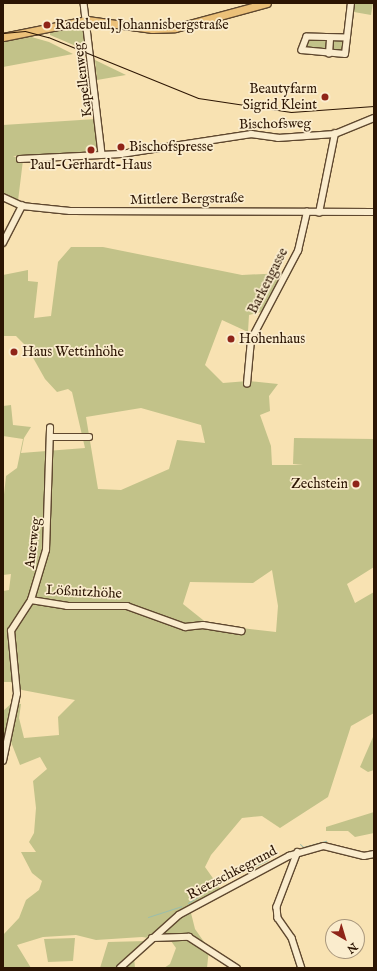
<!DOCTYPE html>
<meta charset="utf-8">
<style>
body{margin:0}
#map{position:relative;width:377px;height:971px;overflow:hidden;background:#f8e2b2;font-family:"IM FELL English",serif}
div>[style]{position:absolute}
.green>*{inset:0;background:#c2c289}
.stream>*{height:1px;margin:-0.5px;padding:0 0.5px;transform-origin:0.5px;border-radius:0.5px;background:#9dbeaa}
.roads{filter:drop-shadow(1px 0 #5f482f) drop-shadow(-1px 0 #5f482f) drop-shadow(0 1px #5f482f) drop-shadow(0 -1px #5f482f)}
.minor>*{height:5.5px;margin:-2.75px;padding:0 2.75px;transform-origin:2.75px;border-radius:2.75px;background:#faeccd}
.major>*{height:7px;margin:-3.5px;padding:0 3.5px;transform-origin:3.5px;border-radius:3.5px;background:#ecc179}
.tram>*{height:1px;margin:-0.5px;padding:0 0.5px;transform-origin:0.5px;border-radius:0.5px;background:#2c1503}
.dots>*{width:11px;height:11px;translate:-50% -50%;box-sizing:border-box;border:2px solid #faeccd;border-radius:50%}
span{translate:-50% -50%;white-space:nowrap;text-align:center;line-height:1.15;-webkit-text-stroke:3.5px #faeccd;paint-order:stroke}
.poi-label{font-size:14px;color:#2c1503}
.left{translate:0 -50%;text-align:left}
.right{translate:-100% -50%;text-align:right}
.street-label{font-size:14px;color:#2c1503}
.frame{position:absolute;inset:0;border:4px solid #2c1503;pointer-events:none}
.north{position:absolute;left:325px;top:919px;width:40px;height:40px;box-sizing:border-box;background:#faeccd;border:1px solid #a8967c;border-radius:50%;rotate:142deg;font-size:11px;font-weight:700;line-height:16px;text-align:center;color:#2c1503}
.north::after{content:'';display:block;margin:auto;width:14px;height:18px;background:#8f2418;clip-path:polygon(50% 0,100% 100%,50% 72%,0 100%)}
</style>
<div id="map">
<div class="green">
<div style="clip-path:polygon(354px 3px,373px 3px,371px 15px,354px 12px)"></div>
<div style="clip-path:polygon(81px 26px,86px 28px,90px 52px,50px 35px,50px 31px)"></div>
<div style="clip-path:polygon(28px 36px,49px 42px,73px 54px,3px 67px,3px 42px)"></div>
<div style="clip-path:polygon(307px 38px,327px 39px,328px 52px,305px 50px)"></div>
<div style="clip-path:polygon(345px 39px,345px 52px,331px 52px,332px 40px)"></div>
<div style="clip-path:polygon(95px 60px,126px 75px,97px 80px)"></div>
<div style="clip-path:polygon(96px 119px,99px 153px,13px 156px,23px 160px,18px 201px,3px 193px,3px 125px)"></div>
<div style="clip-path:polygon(evenodd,71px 247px,103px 247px,242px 275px,284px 273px,265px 311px,249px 315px,248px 332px,222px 320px,205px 365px,223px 383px,248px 381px,278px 384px,269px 396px,270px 411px,260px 415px,271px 446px,272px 465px,303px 465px,293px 464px,294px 438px,374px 439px,374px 567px,347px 584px,355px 603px,374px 592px,374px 713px,351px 726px,328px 797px,280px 828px,262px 816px,242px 818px,211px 855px,205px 867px,222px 891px,190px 909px,195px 929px,209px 949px,207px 968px,164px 968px,170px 964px,176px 948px,171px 941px,142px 937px,96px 940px,76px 935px,43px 937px,17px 945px,31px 968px,3px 968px,3px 935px,19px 918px,26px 900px,39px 890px,42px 881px,32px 873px,21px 852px,36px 852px,29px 842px,34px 833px,36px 808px,33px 781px,47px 769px,40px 757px,20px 765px,11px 742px,3px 735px,3px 711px,12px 703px,21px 704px,19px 718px,24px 738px,59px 735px,58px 717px,75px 700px,22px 690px,12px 682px,3px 682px,3px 591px,9px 590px,11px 574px,3px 575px,3px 504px,6px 476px,17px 468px,23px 439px,3px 436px,3px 406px,11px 405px,13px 425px,31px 427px,24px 438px,21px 453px,85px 448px,72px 392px,68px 389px,57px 392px,45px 379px,27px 347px,16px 336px,3px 336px,3px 275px,28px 270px,28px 281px,38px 282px,34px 318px,51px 316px,58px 262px,71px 247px,141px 408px,201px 425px,205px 443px,177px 440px,169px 469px,121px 490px,98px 489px,86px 417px,141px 408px,71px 247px,272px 570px,278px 606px,276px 632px,208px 624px,183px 604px,190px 582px,253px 583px,272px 570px)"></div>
<div style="clip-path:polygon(373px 737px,374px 770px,368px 772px,360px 767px)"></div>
<div style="clip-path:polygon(374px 812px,374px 833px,355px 837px,348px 831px,326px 831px,326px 827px)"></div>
<div style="clip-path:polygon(75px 938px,73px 961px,48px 962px,44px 939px)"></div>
<div style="clip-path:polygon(147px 941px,134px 957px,135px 968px,100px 968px,108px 942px)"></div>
</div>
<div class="stream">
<div style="left:300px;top:844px;width:4px;rotate:45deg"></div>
<div style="left:303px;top:847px;width:24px;rotate:-15deg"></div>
<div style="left:188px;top:903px;width:35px;rotate:-33deg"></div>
<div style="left:217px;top:884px;width:56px;rotate:-25.2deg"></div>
<div style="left:148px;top:917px;width:35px;rotate:-18deg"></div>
</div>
<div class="roads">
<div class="minor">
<div style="left:84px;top:3px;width:152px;rotate:83.2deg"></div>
<div style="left:347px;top:38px;width:40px;rotate:-178.6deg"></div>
<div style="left:307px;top:37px;width:14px;rotate:111deg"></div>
<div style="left:302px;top:50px;width:43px;rotate:5.3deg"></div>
<div style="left:345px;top:54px;width:51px;rotate:-83.3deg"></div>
<div style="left:329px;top:54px;width:15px;rotate:-86deg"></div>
<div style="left:20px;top:159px;width:101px;rotate:-2.8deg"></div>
<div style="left:121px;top:154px;width:132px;rotate:-8.7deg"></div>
<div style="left:251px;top:134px;width:27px;rotate:8deg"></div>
<div style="left:278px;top:138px;width:57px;rotate:-4deg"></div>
<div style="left:335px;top:134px;width:42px;rotate:-22.3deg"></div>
<div style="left:3px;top:197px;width:21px;rotate:25deg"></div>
<div style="left:22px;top:206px;width:48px;rotate:5.9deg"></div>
<div style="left:70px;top:211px;width:304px;rotate:0.2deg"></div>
<div style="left:319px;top:213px;width:81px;rotate:-78.6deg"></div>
<div style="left:3px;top:243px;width:42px;rotate:-62.8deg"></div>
<div style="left:247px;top:384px;width:44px;rotate:-84.8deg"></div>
<div style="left:251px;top:340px;width:101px;rotate:-62.2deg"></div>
<div style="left:298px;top:251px;width:40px;rotate:-77deg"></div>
<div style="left:50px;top:437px;width:39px"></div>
<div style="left:31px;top:600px;width:36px;rotate:9deg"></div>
<div style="left:67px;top:606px;width:60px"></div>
<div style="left:127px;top:606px;width:62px;rotate:19.9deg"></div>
<div style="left:185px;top:627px;width:18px;rotate:-6deg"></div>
<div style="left:203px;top:625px;width:39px;rotate:9deg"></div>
<div style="left:3px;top:761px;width:68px;rotate:-78.2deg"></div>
<div style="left:17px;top:694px;width:63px;rotate:-95.4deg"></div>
<div style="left:11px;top:631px;width:37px;rotate:-57deg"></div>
<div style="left:31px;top:600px;width:52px;rotate:-73.3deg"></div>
<div style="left:46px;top:550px;width:122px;rotate:-88.1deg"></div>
<div style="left:298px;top:852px;width:59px;rotate:110.9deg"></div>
<div style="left:277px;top:907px;width:11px;rotate:85deg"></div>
<div style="left:278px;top:918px;width:24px;rotate:55deg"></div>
<div style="left:292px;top:938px;width:32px;rotate:72deg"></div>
<div style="left:152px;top:938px;width:37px;rotate:-2deg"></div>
<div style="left:189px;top:937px;width:57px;rotate:32.9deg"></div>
<div style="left:120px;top:968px;width:79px;rotate:-41.9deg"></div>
<div style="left:179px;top:915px;width:125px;rotate:-28.2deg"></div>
<div style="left:289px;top:856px;width:36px;rotate:-16deg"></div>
<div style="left:324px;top:846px;width:41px;rotate:14deg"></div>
<div style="left:364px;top:856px;width:10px;rotate:-11deg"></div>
</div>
<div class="major">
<div style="left:3px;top:37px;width:86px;rotate:-11.4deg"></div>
<div style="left:87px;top:20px;width:66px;rotate:7.9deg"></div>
<div style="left:152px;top:29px;width:23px;rotate:-2deg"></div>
<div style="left:175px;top:28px;width:95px;rotate:-15.2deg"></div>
</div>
</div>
<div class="tram">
<div style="left:3px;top:33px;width:22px;rotate:-5deg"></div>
<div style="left:25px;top:31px;width:24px;rotate:15deg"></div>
<div style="left:48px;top:37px;width:162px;rotate:22.1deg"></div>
<div style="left:198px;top:98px;width:94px;rotate:8.6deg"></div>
<div style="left:291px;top:112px;width:83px;rotate:-4.1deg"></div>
</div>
<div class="dots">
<div style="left:47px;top:25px;background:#8f2418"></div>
<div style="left:325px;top:97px;background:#8f2418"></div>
<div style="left:121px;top:147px;background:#8f2418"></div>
<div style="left:91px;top:150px;background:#8f2418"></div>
<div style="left:231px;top:339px;background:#8f2418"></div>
<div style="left:14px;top:352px;background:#8f2418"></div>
<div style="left:356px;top:484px;background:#8f2418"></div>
</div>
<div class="poi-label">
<span class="left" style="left:55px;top:25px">Radebeul, Johannisbergstraße</span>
<span class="right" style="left:317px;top:97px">Beautyfarm<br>Sigrid Kleint</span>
<span class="left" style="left:129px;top:147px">Bischofspresse</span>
<span style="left:91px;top:165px">Paul-Gerhardt-Haus</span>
<span class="left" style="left:239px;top:339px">Hohenhaus</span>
<span class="left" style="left:22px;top:352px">Haus Wettinhöhe</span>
<span class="right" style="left:348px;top:484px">Zechstein</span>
</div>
<div class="street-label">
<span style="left:83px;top:80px;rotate:-97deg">Kapellenweg</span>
<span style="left:275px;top:124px;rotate:-1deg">Bischofsweg</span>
<span style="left:187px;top:199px;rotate:-1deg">Mittlere Bergstraße</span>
<span style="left:268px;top:281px;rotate:-63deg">Barkengasse</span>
<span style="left:33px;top:543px;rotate:-83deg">Auerweg</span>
<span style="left:84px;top:592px;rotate:3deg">Lößnitzhöhe</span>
<span style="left:232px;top:873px;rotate:-28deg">Rietzschkegrund</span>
</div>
<div class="frame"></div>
<div class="north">N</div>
</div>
